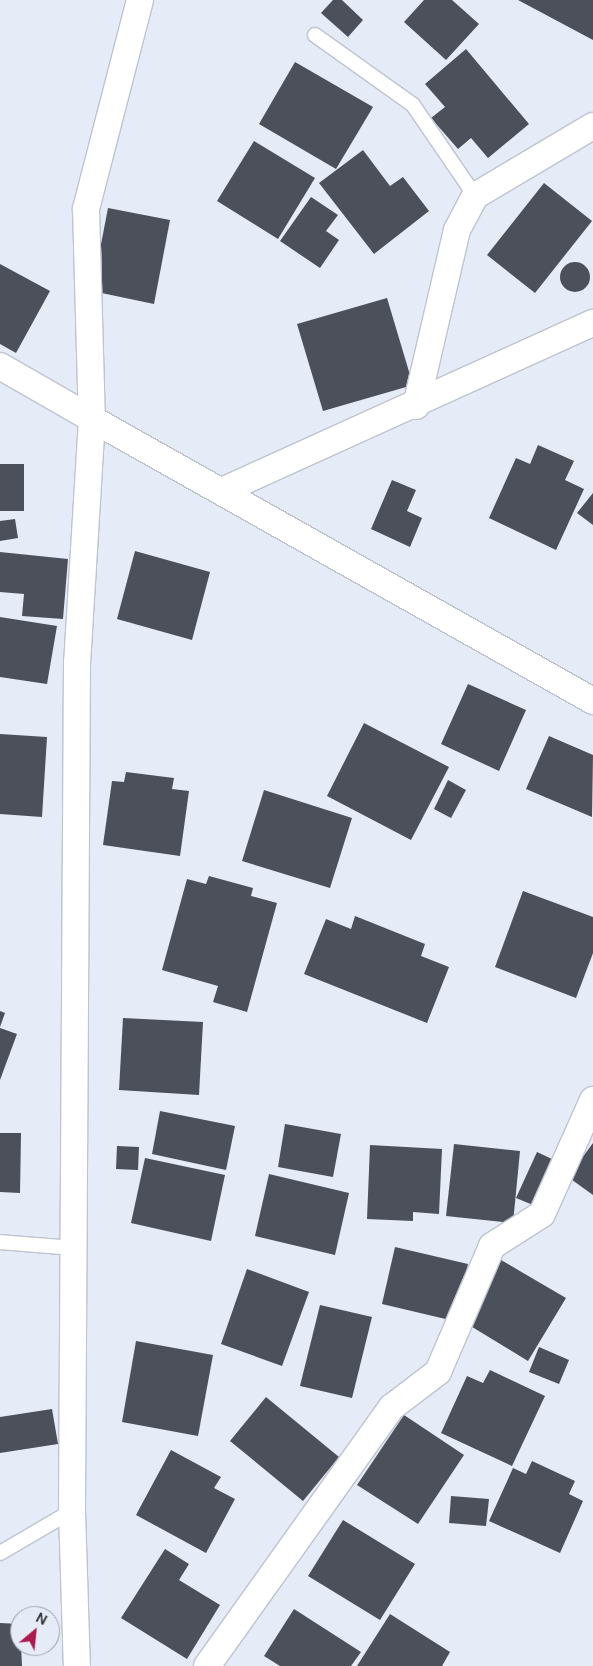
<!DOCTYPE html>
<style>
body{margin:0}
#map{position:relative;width:593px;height:1666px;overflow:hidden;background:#e5ebf7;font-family:"DM Sans",sans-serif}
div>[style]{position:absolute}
.building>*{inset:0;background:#4b505a}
.round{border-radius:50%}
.roads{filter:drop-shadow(1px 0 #bec4cf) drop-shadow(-1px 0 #bec4cf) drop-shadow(0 1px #bec4cf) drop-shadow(0 -1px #bec4cf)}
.lane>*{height:14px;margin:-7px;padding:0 7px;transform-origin:7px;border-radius:7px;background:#fff}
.street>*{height:26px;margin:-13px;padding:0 13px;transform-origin:13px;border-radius:13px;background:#fff}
span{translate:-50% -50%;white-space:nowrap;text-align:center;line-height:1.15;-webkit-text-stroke:5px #e5ebf7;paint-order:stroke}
.north{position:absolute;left:10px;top:1606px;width:50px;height:50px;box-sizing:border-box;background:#e5ebf7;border:1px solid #9ea2ab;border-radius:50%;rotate:28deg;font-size:14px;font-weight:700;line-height:20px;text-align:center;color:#33353a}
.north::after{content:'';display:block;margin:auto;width:18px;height:22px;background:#ac194d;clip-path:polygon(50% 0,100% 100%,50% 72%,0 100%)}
</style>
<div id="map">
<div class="building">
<div style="clip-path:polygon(333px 0,342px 0,363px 20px,348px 37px,321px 13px)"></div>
<div style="clip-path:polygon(424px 0,452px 0,479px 24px,446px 60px,404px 22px)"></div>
<div style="clip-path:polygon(518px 0,593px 0,593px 40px)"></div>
<div style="clip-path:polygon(466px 49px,529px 124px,488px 158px,471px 138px,458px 149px,431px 118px,445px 107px,425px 84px)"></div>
<div style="clip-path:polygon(295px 62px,373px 107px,336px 169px,259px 124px)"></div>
<div style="clip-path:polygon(254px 141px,315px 178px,278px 239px,217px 201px)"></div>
<div style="clip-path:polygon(363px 150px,390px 186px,403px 177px,429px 211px,374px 254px,319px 183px)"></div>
<div style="clip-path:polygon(544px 183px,592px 221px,535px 293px,487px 255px)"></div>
<div style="clip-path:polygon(311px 197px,338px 215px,326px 231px,339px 240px,320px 268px,280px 241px)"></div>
<div style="clip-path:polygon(108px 208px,170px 220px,154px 304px,92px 291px)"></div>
<div class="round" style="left:560px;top:262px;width:30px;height:30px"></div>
<div style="clip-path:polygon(0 264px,50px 291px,16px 353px,0 344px)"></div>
<div style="clip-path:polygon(387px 298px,413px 385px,323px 411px,297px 324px)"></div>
<div style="clip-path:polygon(538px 445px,574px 461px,565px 480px,584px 489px,556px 550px,489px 518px,516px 458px,530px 464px)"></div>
<div style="clip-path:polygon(0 464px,24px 464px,24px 511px,0 511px)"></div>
<div style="clip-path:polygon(392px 480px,416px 490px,407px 511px,422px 518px,410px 547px,371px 529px)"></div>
<div style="clip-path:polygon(593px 493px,593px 525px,577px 513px)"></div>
<div style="clip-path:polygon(15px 519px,18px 538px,0 541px,0 521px)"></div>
<div style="clip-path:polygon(135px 551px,210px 572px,192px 640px,117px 619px)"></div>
<div style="clip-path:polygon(0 552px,68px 559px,63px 619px,22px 616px,24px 594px,0 592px)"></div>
<div style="clip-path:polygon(0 617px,57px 626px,47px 684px,0 677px)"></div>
<div style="clip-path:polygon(468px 684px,526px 710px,499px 771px,441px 744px)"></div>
<div style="clip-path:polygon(364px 723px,449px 767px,411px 840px,327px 796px)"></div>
<div style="clip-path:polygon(0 734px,47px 737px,42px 817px,0 814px)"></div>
<div style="clip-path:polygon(549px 736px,593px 755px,592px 817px,526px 789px)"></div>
<div style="clip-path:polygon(126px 772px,174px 778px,172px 789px,189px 791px,180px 856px,103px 845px,112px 781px,124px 782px)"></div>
<div style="clip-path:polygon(448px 780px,466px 790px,451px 818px,434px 809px)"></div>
<div style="clip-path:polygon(264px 790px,352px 818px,330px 888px,242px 861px)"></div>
<div style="clip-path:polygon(209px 876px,253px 888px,251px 896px,277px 903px,247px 1012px,213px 1002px,218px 986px,162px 970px,187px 879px,206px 884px)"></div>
<div style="clip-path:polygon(523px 891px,593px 917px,593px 953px,576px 998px,495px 967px)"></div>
<div style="clip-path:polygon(355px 916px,425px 944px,421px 956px,449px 967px,427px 1023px,304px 974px,326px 919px,351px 929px)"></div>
<div style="clip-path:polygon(0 1011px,5px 1013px,0 1027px)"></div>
<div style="clip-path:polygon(123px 1018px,203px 1022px,199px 1095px,119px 1090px)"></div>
<div style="clip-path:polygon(0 1028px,17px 1034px,0 1080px)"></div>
<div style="clip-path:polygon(160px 1111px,235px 1126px,226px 1170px,152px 1154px)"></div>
<div style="clip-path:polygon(285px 1124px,341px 1134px,333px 1177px,278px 1167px)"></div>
<div style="clip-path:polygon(0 1133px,21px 1133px,20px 1193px,0 1192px)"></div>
<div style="clip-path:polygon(593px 1143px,593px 1195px,568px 1177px)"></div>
<div style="clip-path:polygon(454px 1144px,520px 1151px,513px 1223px,446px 1216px)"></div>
<div style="clip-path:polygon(370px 1145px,442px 1149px,439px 1214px,413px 1212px,413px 1221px,367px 1219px)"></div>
<div style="clip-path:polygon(117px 1146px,139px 1147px,138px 1170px,116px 1169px)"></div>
<div style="clip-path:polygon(537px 1152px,554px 1160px,533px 1205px,516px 1198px)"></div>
<div style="clip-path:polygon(145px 1158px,225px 1175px,211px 1241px,131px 1223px)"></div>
<div style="clip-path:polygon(269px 1174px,349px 1193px,335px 1255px,255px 1236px)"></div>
<div style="clip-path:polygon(395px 1247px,468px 1264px,454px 1321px,382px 1304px)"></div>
<div style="clip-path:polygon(501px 1260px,566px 1298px,528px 1361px,464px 1322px)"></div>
<div style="clip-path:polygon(247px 1269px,309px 1292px,282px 1366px,221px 1344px)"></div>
<div style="clip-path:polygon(320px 1305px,372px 1317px,352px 1398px,300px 1386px)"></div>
<div style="clip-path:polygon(136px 1341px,213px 1355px,198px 1436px,122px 1422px)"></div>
<div style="clip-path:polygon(539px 1347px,569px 1360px,559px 1384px,529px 1372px)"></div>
<div style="clip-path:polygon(490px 1370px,545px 1396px,512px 1466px,441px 1433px,467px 1376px,483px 1383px)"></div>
<div style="clip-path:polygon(266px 1397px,339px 1457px,303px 1501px,230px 1441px)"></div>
<div style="clip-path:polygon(52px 1409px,58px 1444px,0 1453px,0 1417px)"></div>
<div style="clip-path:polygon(404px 1415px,464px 1455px,418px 1524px,357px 1485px)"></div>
<div style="clip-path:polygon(171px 1450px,221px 1477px,214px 1488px,235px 1499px,206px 1553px,136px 1515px)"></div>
<div style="clip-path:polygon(532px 1461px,575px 1481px,569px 1494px,583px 1501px,560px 1553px,489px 1521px,513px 1468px,526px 1474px)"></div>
<div style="clip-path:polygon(451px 1496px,489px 1499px,486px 1526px,449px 1523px)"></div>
<div style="clip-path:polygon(343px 1520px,415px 1564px,380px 1620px,308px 1576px)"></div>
<div style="clip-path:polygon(165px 1549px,189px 1564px,179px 1580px,220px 1605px,187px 1659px,121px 1618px)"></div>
<div style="clip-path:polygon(294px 1609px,361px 1652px,351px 1666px,280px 1666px,264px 1656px)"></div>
<div style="clip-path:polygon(390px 1614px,450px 1652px,442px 1666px,357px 1666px)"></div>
<div style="clip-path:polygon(0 1623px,20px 1624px,22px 1666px,0 1666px)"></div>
</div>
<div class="roads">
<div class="lane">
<div style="left:315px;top:35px;width:120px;rotate:35.5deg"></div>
<div style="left:413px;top:105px;width:110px;rotate:55.7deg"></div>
<div style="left:0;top:1242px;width:73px;rotate:4.7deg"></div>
<div style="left:0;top:1553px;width:83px;rotate:-30.3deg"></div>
</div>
<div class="street">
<div style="left:140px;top:0;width:216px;rotate:104.5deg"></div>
<div style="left:86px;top:209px;width:210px;rotate:88.4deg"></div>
<div style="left:92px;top:419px;width:575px;rotate:29.37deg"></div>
<div style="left:0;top:366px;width:106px;rotate:29.9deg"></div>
<div style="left:92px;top:419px;width:243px;rotate:93.5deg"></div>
<div style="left:77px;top:662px;width:849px;rotate:90.34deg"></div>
<div style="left:72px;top:1511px;width:155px;rotate:88.2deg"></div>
<div style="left:416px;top:406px;width:181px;rotate:-76.9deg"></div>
<div style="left:457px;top:230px;width:38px;rotate:-62deg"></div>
<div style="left:475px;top:196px;width:137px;rotate:-30.7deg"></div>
<div style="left:222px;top:491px;width:407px;rotate:-24.4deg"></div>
<div style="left:207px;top:1666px;width:318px;rotate:-54.5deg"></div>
<div style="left:392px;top:1407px;width:58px;rotate:-37.3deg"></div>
<div style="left:438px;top:1372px;width:137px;rotate:-66.8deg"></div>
<div style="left:492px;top:1246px;width:59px;rotate:-32.6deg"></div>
<div style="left:542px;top:1214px;width:125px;rotate:-65.9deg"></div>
</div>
</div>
<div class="north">N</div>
</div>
